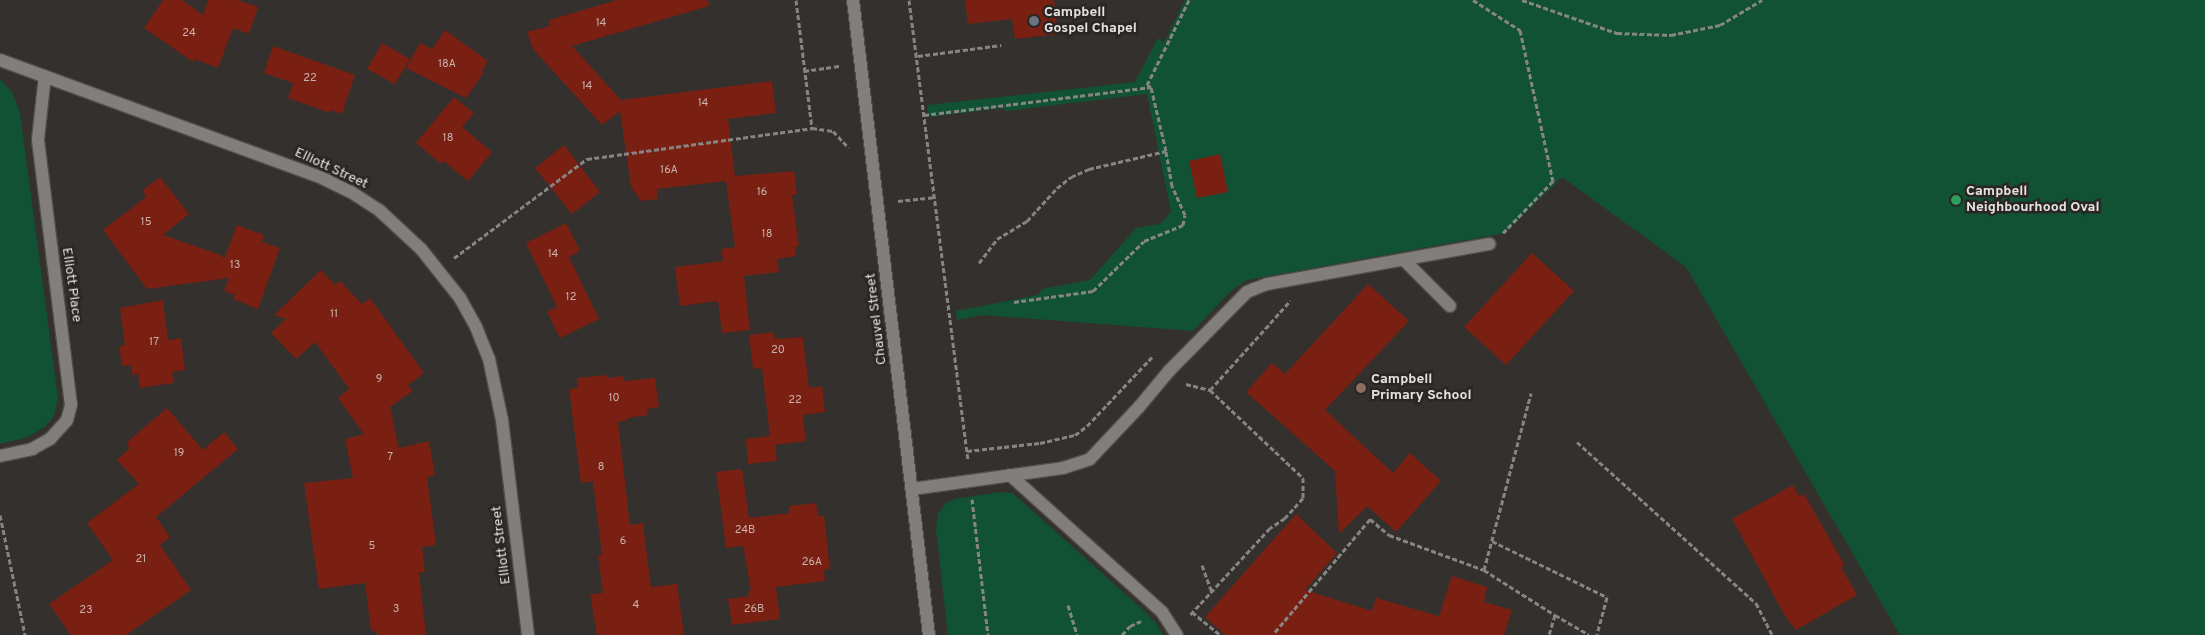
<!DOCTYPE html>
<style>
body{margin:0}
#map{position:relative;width:2205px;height:635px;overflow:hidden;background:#33302e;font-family:Overpass,sans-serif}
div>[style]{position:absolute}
.green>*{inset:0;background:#125234}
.building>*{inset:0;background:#7a2012}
.path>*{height:3px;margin-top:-1.5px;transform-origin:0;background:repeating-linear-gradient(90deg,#878583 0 5px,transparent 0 7.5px)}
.roads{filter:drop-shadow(1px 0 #504d4b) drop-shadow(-1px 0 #504d4b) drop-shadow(0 1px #504d4b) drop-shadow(0 -1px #504d4b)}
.service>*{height:12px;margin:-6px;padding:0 6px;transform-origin:6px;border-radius:6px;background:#817e7c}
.minor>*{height:12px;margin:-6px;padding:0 6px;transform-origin:6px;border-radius:6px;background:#817e7c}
.dots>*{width:14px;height:14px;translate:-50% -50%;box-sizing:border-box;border:2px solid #292624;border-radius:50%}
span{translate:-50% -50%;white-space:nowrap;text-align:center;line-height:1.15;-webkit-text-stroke:5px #292624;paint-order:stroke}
.number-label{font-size:11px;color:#cab2ae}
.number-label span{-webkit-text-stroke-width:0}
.poi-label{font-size:14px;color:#e5e3e2;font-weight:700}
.left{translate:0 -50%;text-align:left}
.street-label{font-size:14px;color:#e5e3e2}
</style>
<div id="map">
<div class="green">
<div style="clip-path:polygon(1185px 0,2205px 0,2205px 635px,1900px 635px,1686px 267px,1562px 177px,1505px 233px,1247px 280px,1232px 290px,1193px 331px,983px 315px,957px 320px,956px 311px,1038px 295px,1042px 289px,1090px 280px,1136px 228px,1160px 224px,1171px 212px,1147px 94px,1006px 111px,1002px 108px,929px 117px,927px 105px,1135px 82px,1158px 38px,1164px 43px)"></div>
<div style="clip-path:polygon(0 79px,12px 92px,20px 113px,58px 399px,54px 416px,45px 427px,28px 437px,0 444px)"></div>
<div style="clip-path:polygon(1000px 492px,1012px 493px,1017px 497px,1142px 609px,1155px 622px,1163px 635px,948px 635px,936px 530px,938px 514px,946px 503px,955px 499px)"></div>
</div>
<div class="building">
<div style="clip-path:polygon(163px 0,182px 0,203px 15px,208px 0,238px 0,258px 7px,249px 34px,233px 28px,218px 68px,195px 59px,193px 62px,144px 28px)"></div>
<div style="clip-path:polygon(617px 0,708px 0,709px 6px,572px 46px,621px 100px,772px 81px,776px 113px,728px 119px,735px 176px,794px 171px,797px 194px,792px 195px,799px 246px,795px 247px,796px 256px,777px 259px,779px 272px,744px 276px,750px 330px,722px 333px,718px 301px,680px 306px,675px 267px,723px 261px,721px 249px,735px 247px,726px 181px,657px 189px,658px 199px,641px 201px,631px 187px,620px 111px,602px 125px,533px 49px,527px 32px,550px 26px,549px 20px)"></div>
<div style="clip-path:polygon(965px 0,1054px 0,1058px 34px,1015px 39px,1012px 19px,968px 24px)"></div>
<div style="clip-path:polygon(445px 30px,488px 61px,482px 71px,484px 72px,466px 98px,406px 68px,420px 43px,432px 49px)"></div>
<div style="clip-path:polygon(382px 43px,410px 59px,395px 84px,367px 69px)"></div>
<div style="clip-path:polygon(273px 46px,355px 75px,342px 114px,331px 110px,330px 113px,288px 98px,293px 83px,264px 73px)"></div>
<div style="clip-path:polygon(454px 97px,474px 113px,462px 127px,492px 152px,468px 181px,443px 161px,441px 164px,416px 143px)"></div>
<div style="clip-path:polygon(564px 145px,600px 192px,572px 214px,535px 168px)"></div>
<div style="clip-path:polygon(1220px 154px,1228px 192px,1197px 198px,1189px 161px)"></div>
<div style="clip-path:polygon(160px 177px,189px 214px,163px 235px,221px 255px,224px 259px,237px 225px,264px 235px,262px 242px,280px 248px,258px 309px,233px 299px,235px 295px,224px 291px,229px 278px,147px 289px,103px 230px,146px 197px,142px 191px)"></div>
<div style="clip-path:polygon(566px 223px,580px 251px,569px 257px,599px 319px,560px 338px,547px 312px,557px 307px,526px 243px)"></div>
<div style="clip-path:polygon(1532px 253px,1574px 291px,1506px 365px,1464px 327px)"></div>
<div style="clip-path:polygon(321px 270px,335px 285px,340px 281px,362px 304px,370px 298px,424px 373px,408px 385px,413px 391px,390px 407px,399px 448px,429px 441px,435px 475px,427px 477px,436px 545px,422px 547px,425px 572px,419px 572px,426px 635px,377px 635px,376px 631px,371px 631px,365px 583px,319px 589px,304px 483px,353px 478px,345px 439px,364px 434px,338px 398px,349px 389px,315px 342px,296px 359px,271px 333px,286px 319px,274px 315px)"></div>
<div style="clip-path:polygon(1368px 284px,1409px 321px,1325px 410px,1393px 473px,1410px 453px,1441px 481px,1396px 532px,1367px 506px,1339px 534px,1335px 471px,1246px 392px,1272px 363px,1285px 374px)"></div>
<div style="clip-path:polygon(163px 300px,168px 340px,181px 338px,185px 370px,172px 372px,174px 383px,140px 388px,138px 374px,132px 375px,131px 365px,122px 366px,119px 346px,125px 345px,120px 308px)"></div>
<div style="clip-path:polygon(774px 332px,775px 339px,803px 337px,809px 388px,822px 386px,825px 412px,803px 415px,806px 441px,775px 445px,777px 461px,748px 464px,746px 439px,770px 436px,762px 368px,753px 369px,749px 335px)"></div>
<div style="clip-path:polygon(607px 375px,607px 378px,624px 376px,624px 381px,655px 378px,659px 407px,647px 409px,648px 415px,627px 418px,627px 420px,618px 422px,630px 525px,643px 523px,651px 587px,677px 584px,684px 635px,597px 635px,590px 594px,603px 593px,598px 555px,602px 555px,593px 481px,581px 483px,569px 389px,578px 388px,577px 378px)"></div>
<div style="clip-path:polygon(167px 408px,203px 450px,224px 432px,238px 449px,156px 517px,170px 537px,160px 545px,191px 590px,126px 635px,71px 635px,49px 604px,113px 560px,87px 523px,139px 484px,117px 460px,130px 448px,126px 443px)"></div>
<div style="clip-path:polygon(742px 469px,749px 518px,789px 513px,789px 506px,816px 503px,818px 516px,824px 516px,830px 569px,824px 570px,825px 581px,776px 587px,780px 619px,732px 625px,728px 599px,749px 596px,748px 591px,751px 590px,743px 546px,726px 548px,716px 472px)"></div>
<div style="clip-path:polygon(1793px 485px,1799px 496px,1804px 494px,1844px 564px,1841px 567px,1857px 595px,1796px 630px,1785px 616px,1732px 519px)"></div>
<div style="clip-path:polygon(1296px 514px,1337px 553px,1305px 590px,1372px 611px,1376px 598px,1439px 616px,1452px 576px,1487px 587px,1484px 602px,1512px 610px,1504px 635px,1225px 635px,1205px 617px)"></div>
</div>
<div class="path">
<div style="left:796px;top:0;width:129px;rotate:82.9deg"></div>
<div style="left:909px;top:0;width:465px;rotate:82.7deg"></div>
<div style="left:1473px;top:0;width:56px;rotate:32.6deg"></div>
<div style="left:1520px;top:30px;width:155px;rotate:77.7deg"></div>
<div style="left:1553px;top:181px;width:72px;rotate:133.9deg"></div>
<div style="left:1522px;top:0;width:101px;rotate:19.2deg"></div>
<div style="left:1617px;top:33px;width:54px;rotate:2.1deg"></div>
<div style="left:1671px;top:35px;width:50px;rotate:-11.5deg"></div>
<div style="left:1720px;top:25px;width:49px;rotate:-30.8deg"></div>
<div style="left:918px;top:56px;width:84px;rotate:-7.5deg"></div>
<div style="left:804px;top:71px;width:37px;rotate:-8deg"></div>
<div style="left:924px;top:115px;width:229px;rotate:-7deg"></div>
<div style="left:1151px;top:87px;width:4px;rotate:-153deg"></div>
<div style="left:1147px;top:85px;width:95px;rotate:-63.7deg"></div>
<div style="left:898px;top:201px;width:36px;rotate:-6deg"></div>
<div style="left:454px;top:258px;width:166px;rotate:-36.7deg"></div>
<div style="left:587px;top:159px;width:227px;rotate:-7.8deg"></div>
<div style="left:812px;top:128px;width:21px;rotate:8deg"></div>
<div style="left:833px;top:131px;width:23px;rotate:47deg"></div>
<div style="left:979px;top:263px;width:30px;rotate:-53deg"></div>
<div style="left:997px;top:239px;width:35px;rotate:-31deg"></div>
<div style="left:1027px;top:221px;width:45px;rotate:-47.7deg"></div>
<div style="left:1057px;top:188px;width:18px;rotate:-38deg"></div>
<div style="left:1071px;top:177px;width:20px;rotate:-24deg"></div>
<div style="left:1089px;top:169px;width:79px;rotate:-13.2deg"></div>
<div style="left:1014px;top:302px;width:80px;rotate:-7.9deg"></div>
<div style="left:1093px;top:291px;width:71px;rotate:-44.4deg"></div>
<div style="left:1144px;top:241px;width:42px;rotate:-22.3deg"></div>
<div style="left:1183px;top:225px;width:10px;rotate:-79deg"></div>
<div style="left:1185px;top:215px;width:32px;rotate:-114deg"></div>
<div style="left:1172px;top:186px;width:36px;rotate:-100deg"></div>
<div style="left:1166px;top:151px;width:66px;rotate:-103.2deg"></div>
<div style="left:1186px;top:384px;width:25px;rotate:14deg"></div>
<div style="left:1210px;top:390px;width:128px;rotate:43.4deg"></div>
<div style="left:1303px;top:478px;width:20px;rotate:90deg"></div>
<div style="left:1303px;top:498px;width:27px;rotate:132deg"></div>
<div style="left:1285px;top:518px;width:18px;rotate:146deg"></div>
<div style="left:1270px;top:528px;width:120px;rotate:132.6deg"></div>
<div style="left:1210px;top:390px;width:120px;rotate:-48deg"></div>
<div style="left:1577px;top:442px;width:241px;rotate:42deg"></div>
<div style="left:1756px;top:603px;width:36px;rotate:63deg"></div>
<div style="left:967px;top:451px;width:73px;rotate:-6.3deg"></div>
<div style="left:1040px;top:443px;width:36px;rotate:-13deg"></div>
<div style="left:1075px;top:435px;width:15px;rotate:-37deg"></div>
<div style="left:1087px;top:426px;width:95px;rotate:-46.7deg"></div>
<div style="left:972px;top:499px;width:137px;rotate:83.3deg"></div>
<div style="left:0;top:515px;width:123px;rotate:78.2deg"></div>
<div style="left:1492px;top:541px;width:128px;rotate:26deg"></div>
<div style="left:1607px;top:597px;width:39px;rotate:105deg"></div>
<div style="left:1202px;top:565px;width:27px;rotate:70deg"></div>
<div style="left:1484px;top:570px;width:183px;rotate:-75.1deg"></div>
<div style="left:1068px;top:605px;width:31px;rotate:73deg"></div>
<div style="left:1192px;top:612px;width:36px;rotate:39deg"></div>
<div style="left:1555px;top:615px;width:39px;rotate:30deg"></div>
<div style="left:1275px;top:632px;width:148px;rotate:-49.9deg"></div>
<div style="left:1370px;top:519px;width:25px;rotate:40deg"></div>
<div style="left:1389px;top:535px;width:101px;rotate:20.2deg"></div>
<div style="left:1484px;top:570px;width:84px;rotate:32.4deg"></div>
<div style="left:1555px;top:615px;width:21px;rotate:107deg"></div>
<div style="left:1122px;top:635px;width:12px;rotate:-48deg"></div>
<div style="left:1130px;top:626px;width:12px;rotate:-24deg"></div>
</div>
<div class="roads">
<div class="service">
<div style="left:1404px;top:260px;width:65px;rotate:45deg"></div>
<div style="left:1010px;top:475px;width:205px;rotate:42deg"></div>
<div style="left:1162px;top:612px;width:27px;rotate:57deg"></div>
<div style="left:912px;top:489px;width:152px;rotate:-7.9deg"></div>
<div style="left:1063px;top:468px;width:28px;rotate:-18deg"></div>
<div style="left:1090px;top:459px;width:71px;rotate:-46.7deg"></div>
<div style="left:1139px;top:407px;width:47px;rotate:-50.2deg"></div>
<div style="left:1169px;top:371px;width:111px;rotate:-45.4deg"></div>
<div style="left:1247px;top:292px;width:8px;rotate:-23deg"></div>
<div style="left:1254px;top:289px;width:14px;rotate:-21deg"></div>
<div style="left:1267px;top:284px;width:226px;rotate:-10.2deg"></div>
</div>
<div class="minor">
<div style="left:853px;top:0;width:640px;rotate:83.18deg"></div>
<div style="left:0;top:60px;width:343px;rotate:20.1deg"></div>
<div style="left:322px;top:178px;width:32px;rotate:26deg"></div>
<div style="left:351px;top:192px;width:35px;rotate:33deg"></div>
<div style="left:380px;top:211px;width:56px;rotate:42.8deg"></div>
<div style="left:421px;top:249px;width:63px;rotate:51.5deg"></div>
<div style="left:460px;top:298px;width:33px;rotate:61deg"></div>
<div style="left:476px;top:327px;width:35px;rotate:68deg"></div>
<div style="left:489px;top:359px;width:62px;rotate:78deg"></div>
<div style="left:502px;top:420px;width:217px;rotate:83.1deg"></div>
<div style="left:0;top:456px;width:33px;rotate:-12deg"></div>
<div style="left:32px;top:449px;width:21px;rotate:-29deg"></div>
<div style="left:50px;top:439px;width:25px;rotate:-48deg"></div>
<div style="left:67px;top:420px;width:16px;rotate:-75deg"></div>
<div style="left:71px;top:405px;width:268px;rotate:-97.1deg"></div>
<div style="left:38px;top:139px;width:63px;rotate:-83.7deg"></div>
</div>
</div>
<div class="dots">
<div style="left:1034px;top:21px;background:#6b7280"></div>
<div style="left:1956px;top:200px;background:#2e9e5b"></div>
<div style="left:1361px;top:388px;background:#8d6e63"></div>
</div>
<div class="number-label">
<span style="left:601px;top:23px">14</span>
<span style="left:189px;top:33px">24</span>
<span style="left:447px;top:64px">18A</span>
<span style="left:310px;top:78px">22</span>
<span style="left:587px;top:86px">14</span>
<span style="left:703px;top:103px">14</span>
<span style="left:448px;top:138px">18</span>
<span style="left:669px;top:170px">16A</span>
<span style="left:762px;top:192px">16</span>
<span style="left:146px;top:222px">15</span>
<span style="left:767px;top:234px">18</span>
<span style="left:553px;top:254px">14</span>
<span style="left:235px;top:265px">13</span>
<span style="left:571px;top:297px">12</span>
<span style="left:334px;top:314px">11</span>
<span style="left:154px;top:342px">17</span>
<span style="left:778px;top:350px">20</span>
<span style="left:379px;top:379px">9</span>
<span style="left:614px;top:398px">10</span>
<span style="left:795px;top:400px">22</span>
<span style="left:179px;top:453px">19</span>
<span style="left:390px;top:457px">7</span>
<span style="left:601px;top:467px">8</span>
<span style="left:745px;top:530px">24B</span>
<span style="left:623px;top:541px">6</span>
<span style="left:372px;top:546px">5</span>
<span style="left:141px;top:559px">21</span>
<span style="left:812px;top:562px">26A</span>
<span style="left:636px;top:605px">4</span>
<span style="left:396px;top:609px">3</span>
<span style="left:754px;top:609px">26B</span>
<span style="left:86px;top:610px">23</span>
</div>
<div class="poi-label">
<span class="left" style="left:1044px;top:21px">Campbell<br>Gospel Chapel</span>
<span class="left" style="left:1966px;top:200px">Campbell<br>Neighbourhood Oval</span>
<span class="left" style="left:1371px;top:388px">Campbell<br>Primary School</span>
</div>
<div class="street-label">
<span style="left:331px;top:169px;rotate:25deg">Elliott Street</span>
<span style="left:71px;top:285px;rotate:82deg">Elliott Place</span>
<span style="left:877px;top:319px;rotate:-97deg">Chauvel Street</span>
<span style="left:502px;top:545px;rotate:-97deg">Elliott Street</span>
</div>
</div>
